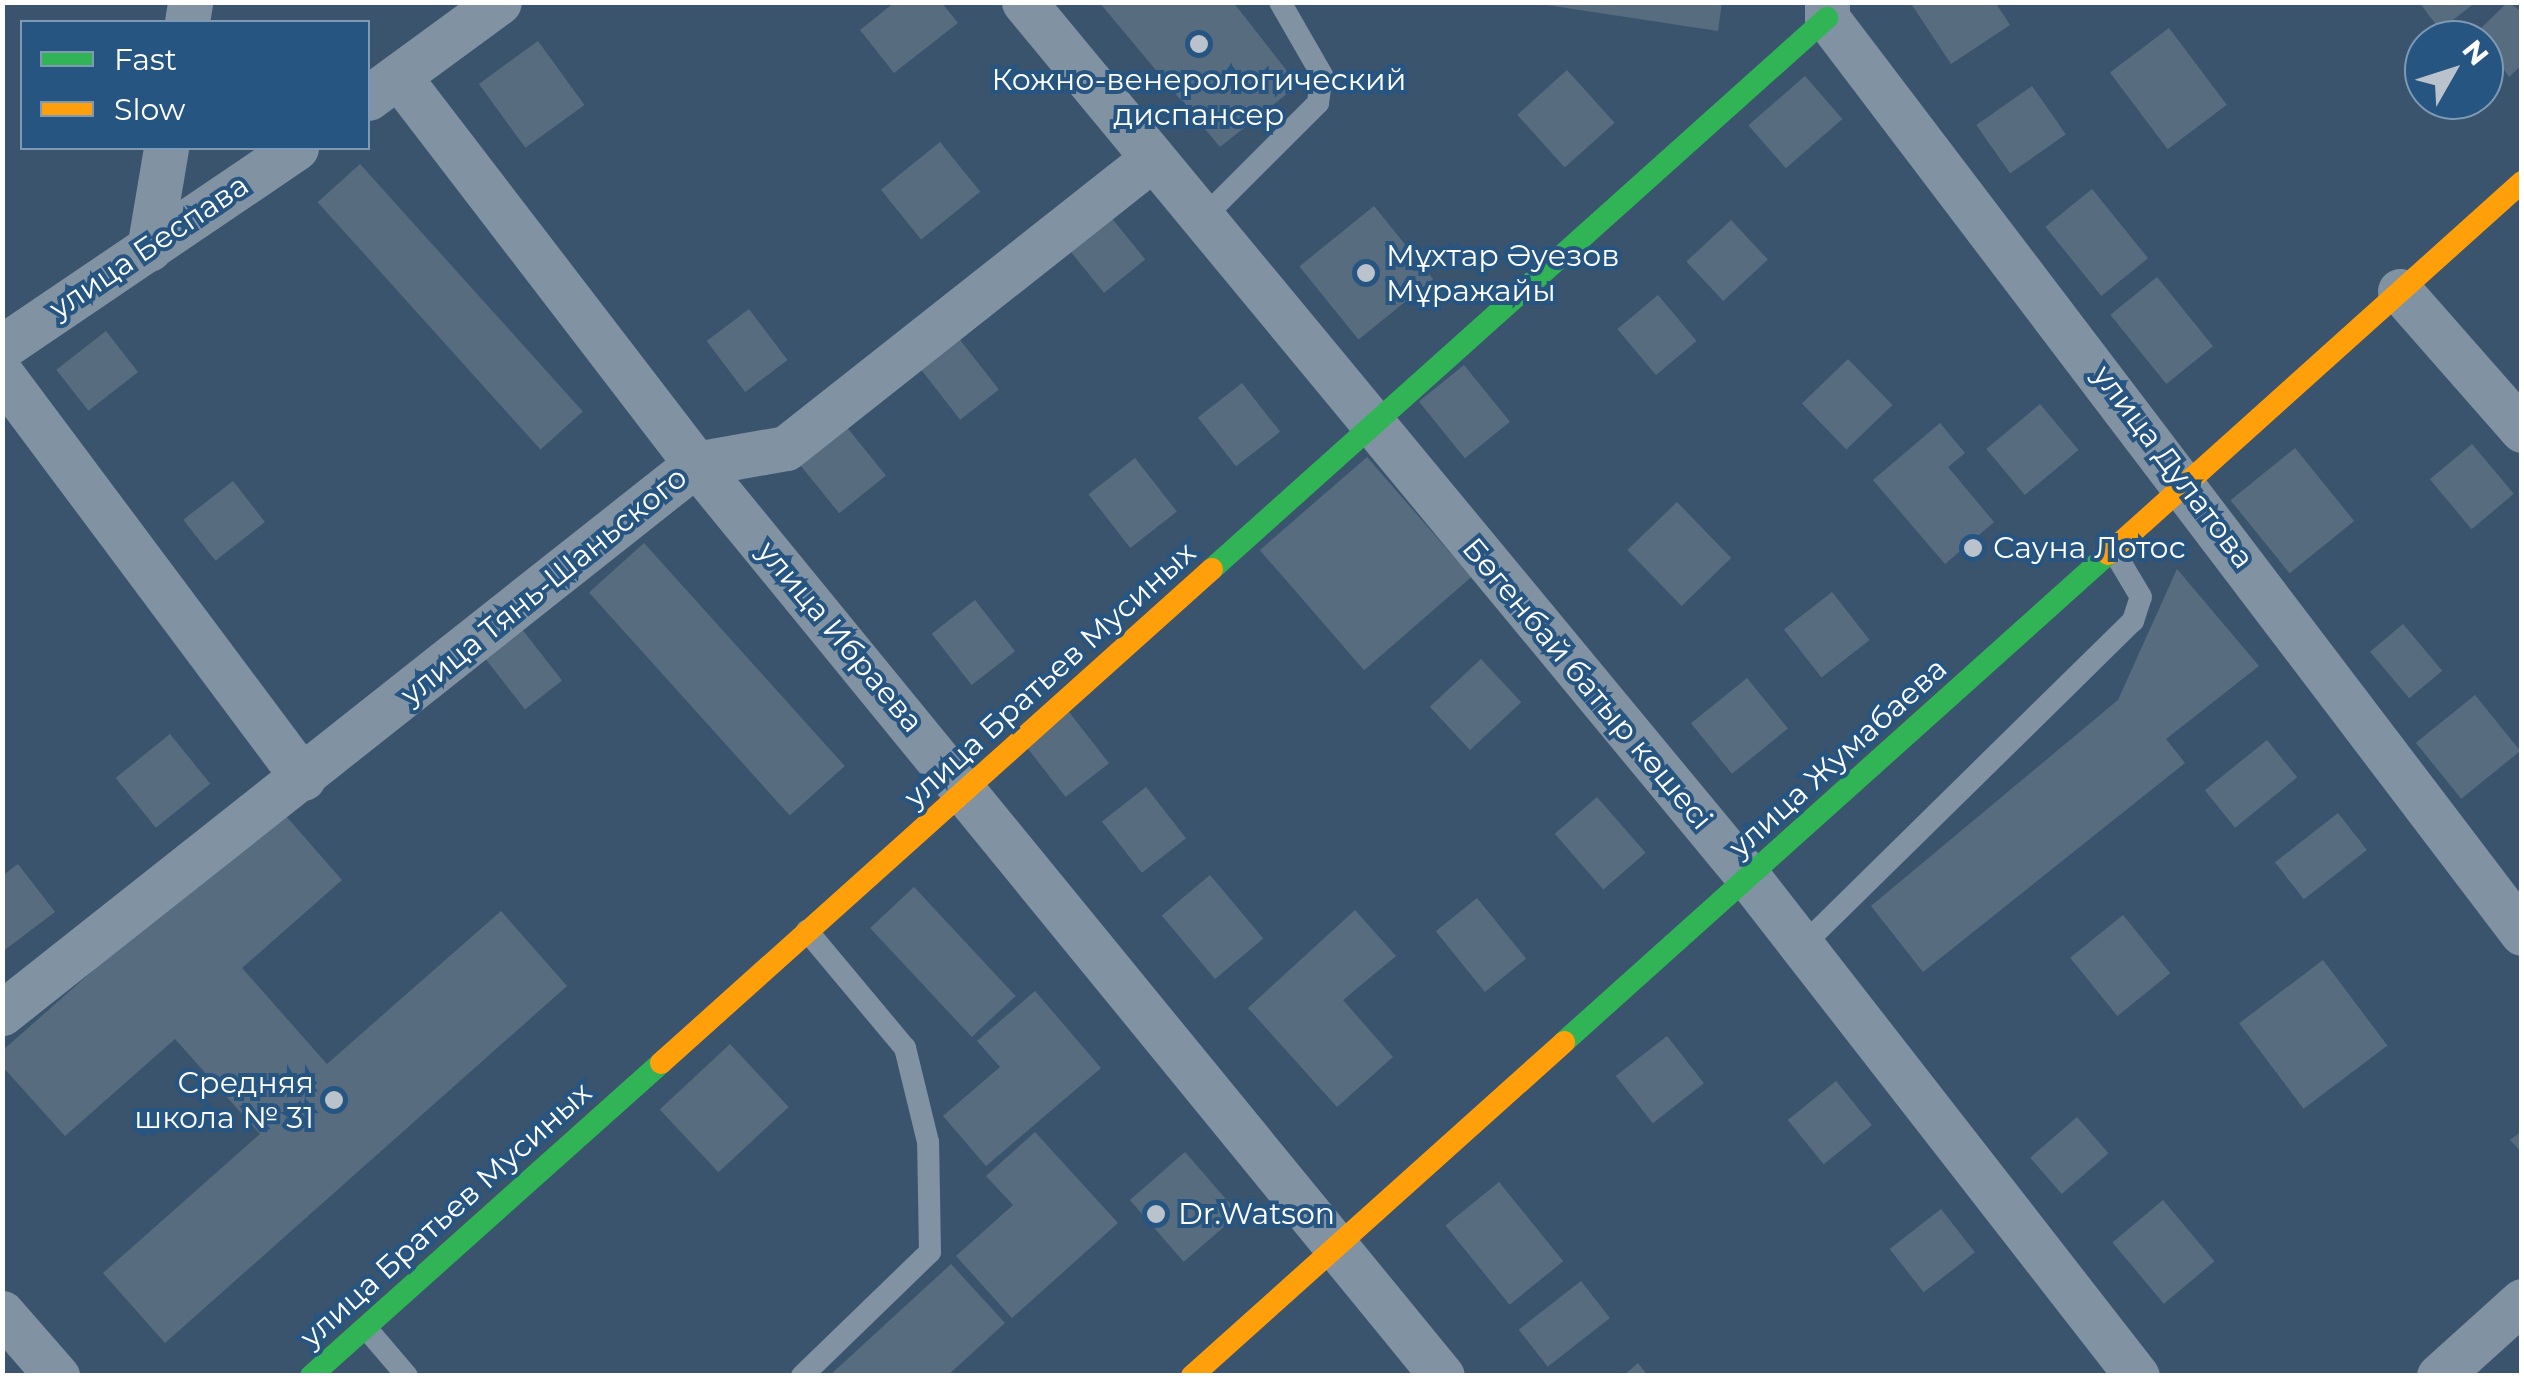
<!DOCTYPE html>
<html>
<head>
<meta charset="utf-8">
<style>
  body { margin:0 }
  #map { position:relative; width:2524px; height:1378px; overflow:hidden; background:#3b546d; font-family:Montserrat,sans-serif }
  div>[style] { position:absolute }
  .building>* { inset:0; background:#586c80; transform-origin:0 0 }
  .lane>* { height:22px; margin:-11px; padding:0 11px; transform-origin:11px; border-radius:11px; background:#8192a3 }
  .street>* { height:45px; margin:-22.5px; padding:0 22.5px; transform-origin:22.5px; border-radius:22.5px; background:#8192a3 }
  .fast>* { height:22px; margin:-11px; padding:0 11px; transform-origin:11px; border-radius:11px; background:#30b455 }
  .slow>* { height:22px; margin:-11px; padding:0 11px; transform-origin:11px; border-radius:11px; background:#ff9f0a }
  .dots>* { width:28px; height:28px; translate:-50% -50%; box-sizing:border-box; border:5px solid #265582; border-radius:50% }
  span { translate:-50% -50%; white-space:nowrap; text-align:center; line-height:1.15; -webkit-text-stroke:8px #265582; paint-order:stroke }
  .poi-label { font-size:30px; color:#fff }
  .left { translate:0 -50%; text-align:left }
  .right { translate:-100% -50%; text-align:right }
  .street-label { font-size:30px; color:#fff }
  .frame { position:absolute; inset:0; border:5px solid #fff; pointer-events:none }
  .legend { position:absolute; left:20px; top:20px; width:350px; height:130px; box-sizing:border-box; background:#265582; border:2px solid #7d99b4; margin:0; padding:12px 18px; list-style:none; font-size:30px; color:#fff }
  .legend li { display:flex; align-items:center; gap:20px; height:50px }
  .legend b { width:50px; border:2px solid #7d99b4 }
  .north { position:absolute; left:2404px; top:20px; width:100px; height:100px; box-sizing:border-box; background:#265582; border:2px solid #7d99b4; border-radius:50%; rotate:51deg; font-size:28px; font-weight:700; line-height:40px; text-align:center; color:#fff }
  .north::after { content:''; display:block; margin:auto; width:35px; height:45px; background:#bac3cc; clip-path:polygon(50% 0,100% 100%,50% 72%,0 100%) }
</style>
</head>
<body>
<div id="map">
  <div class="building">
    <i style="clip-path:polygon(895px 2px,941px 2px,958px 23px,894px 73px,860px 30px)"></i>
    <i style="clip-path:polygon(1099px 2px,1233px 2px,1298px 85px,1220px 147px)"></i>
    <i style="clip-path:polygon(1527px 2px,1722px 2px,1718px 31px)"></i>
    <i style="clip-path:polygon(1910px 2px,1995px 2px,2010px 25px,1951px 64px)"></i>
    <i style="clip-path:polygon(2419px 2px,2476px 2px,2440px 30px)"></i>
    <i style="clip-path:polygon(2508px 2px,2522px 12px,2522px 65px,2509px 77px,2484px 40px,2472px 37px)"></i>
    <i style="left:2169px;top:28px;width:96px;height:74px;rotate:53deg"></i>
    <i style="left:538px;top:41px;width:79px;height:73px;rotate:54deg"></i>
    <i style="left:1567px;top:70px;width:71px;height:67px;rotate:48deg"></i>
    <i style="left:1805px;top:76px;width:57px;height:75px;rotate:49deg"></i>
    <i style="left:2032px;top:86px;width:59px;height:68px;rotate:55deg"></i>
    <i style="left:940px;top:142px;width:64px;height:76px;rotate:51deg"></i>
    <i style="left:360px;top:164px;width:333px;height:57px;rotate:48deg"></i>
    <i style="left:2092px;top:189px;width:89px;height:60px;rotate:51deg"></i>
    <i style="left:1374px;top:206px;width:94px;height:96px;rotate:51deg"></i>
    <i style="left:1110px;top:216px;width:56px;height:53px;rotate:51deg"></i>
    <i style="left:1731px;top:220px;width:54px;height:61px;rotate:47deg"></i>
    <i style="left:2157px;top:277px;width:89px;height:60px;rotate:51deg"></i>
    <i style="left:1658px;top:295px;width:60px;height:53px;rotate:50deg"></i>
    <i style="left:749px;top:309px;width:64px;height:53px;rotate:53deg"></i>
    <i style="left:106px;top:331px;width:52px;height:63px;rotate:52deg"></i>
    <i style="left:957px;top:336px;width:68px;height:49px;rotate:52deg"></i>
    <i style="left:1848px;top:359px;width:64px;height:64px;rotate:46deg"></i>
    <i style="left:1464px;top:365px;width:73px;height:58px;rotate:51deg"></i>
    <i style="left:1242px;top:383px;width:62px;height:56px;rotate:52deg"></i>
    <i style="left:2040px;top:404px;width:60px;height:70px;rotate:50deg"></i>
    <i style="clip-path:polygon(1940px 423px,1965px 453px,1948px 467px,1994px 522px,1945px 564px,1873px 480px)"></i>
    <i style="left:845px;top:425px;width:65px;height:60px;rotate:51deg"></i>
    <i style="left:2472px;top:444px;width:65px;height:55px;rotate:50deg"></i>
    <i style="left:2295px;top:448px;width:94px;height:83px;rotate:51deg"></i>
    <i style="left:1367px;top:457px;width:159px;height:142px;rotate:49deg"></i>
    <i style="left:1135px;top:458px;width:68px;height:59px;rotate:52deg"></i>
    <i style="left:233px;top:481px;width:52px;height:63px;rotate:52deg"></i>
    <i style="left:1677px;top:502px;width:78px;height:69px;rotate:46deg"></i>
    <i style="left:644px;top:543px;width:300px;height:74px;rotate:48deg"></i>
    <i style="clip-path:polygon(2177px 569px,2259px 666px,2166px 739px,2185px 763px,1923px 972px,1871px 906px,2118px 700px)"></i>
    <i style="left:1832px;top:592px;width:61px;height:61px;rotate:52deg"></i>
    <i style="left:975px;top:600px;width:65px;height:55px;rotate:52deg"></i>
    <i style="left:514px;top:619px;width:78px;height:47px;rotate:52deg"></i>
    <i style="left:2403px;top:624px;width:61px;height:43px;rotate:50deg"></i>
    <i style="left:1481px;top:659px;width:59px;height:70px;rotate:47deg"></i>
    <i style="left:1747px;top:678px;width:65px;height:72px;rotate:51deg"></i>
    <i style="left:2475px;top:695px;width:72px;height:76px;rotate:51deg"></i>
    <i style="left:1069px;top:712px;width:65px;height:55px;rotate:52deg"></i>
    <i style="left:170px;top:734px;width:64px;height:70px;rotate:51deg"></i>
    <i style="left:2267px;top:740px;width:48px;height:80px;rotate:51deg"></i>
    <i style="left:1146px;top:787px;width:65px;height:56px;rotate:52deg"></i>
    <i style="left:1597px;top:797px;width:74px;height:56px;rotate:49deg"></i>
    <i style="clip-path:polygon(278px 807px,342px 880px,242px 968px,327px 1064px,501px 911px,567px 986px,165px 1343px,103px 1273px,260px 1134px,175px 1039px,65px 1136px,2px 1066px,2px 1051px)"></i>
    <i style="left:2338px;top:813px;width:47px;height:80px;rotate:52deg"></i>
    <i style="clip-path:polygon(18px 864px,55px 912px,2px 952px,2px 876px)"></i>
    <i style="left:1210px;top:875px;width:83px;height:63px;rotate:50deg"></i>
    <i style="left:914px;top:887px;width:149px;height:60px;rotate:47deg"></i>
    <i style="left:1477px;top:898px;width:78px;height:53px;rotate:51deg"></i>
    <i style="clip-path:polygon(1355px 910px,1396px 956px,1343px 1000px,1393px 1057px,1337px 1107px,1248px 1008px)"></i>
    <i style="left:2123px;top:915px;width:75px;height:68px;rotate:51deg"></i>
    <i style="left:2323px;top:960px;width:107px;height:105px;rotate:53deg"></i>
    <i style="clip-path:polygon(1035px 991px,1101px 1068px,986px 1166px,943px 1116px,1000px 1067px,977px 1041px)"></i>
    <i style="left:1667px;top:1036px;width:60px;height:65px;rotate:52deg"></i>
    <i style="left:730px;top:1044px;width:86px;height:96px;rotate:47deg"></i>
    <i style="left:1836px;top:1081px;width:57px;height:62px;rotate:51deg"></i>
    <i style="left:2077px;top:1117px;width:48px;height:62px;rotate:49deg"></i>
    <i style="clip-path:polygon(2522px 1131px,2522px 1153px,2510px 1140px)"></i>
    <i style="clip-path:polygon(1035px 1132px,1118px 1223px,1012px 1318px,956px 1256px,1013px 1205px,986px 1176px)"></i>
    <i style="left:1185px;top:1152px;width:82px;height:73px;rotate:49deg"></i>
    <i style="left:1499px;top:1182px;width:102px;height:69px;rotate:51deg"></i>
    <i style="left:2163px;top:1200px;width:80px;height:66px;rotate:50deg"></i>
    <i style="left:1941px;top:1209px;width:55px;height:65px;rotate:52deg"></i>
    <i style="clip-path:polygon(951px 1264px,1005px 1323px,947px 1376px,829px 1376px)"></i>
    <i style="left:1581px;top:1281px;width:47px;height:79px;rotate:52deg"></i>
    <i style="clip-path:polygon(1638px 1363px,1648px 1376px,1623px 1376px)"></i>
  </div>
  <div class="lane">
    <i style="left:1200px;top:221px;width:167px;rotate:-45deg"></i>
    <i style="left:1318px;top:103px;width:28px;rotate:-82deg"></i>
    <i style="left:1322px;top:75px;width:84px;rotate:-119.9deg"></i>
    <i style="left:1802px;top:946px;width:464px;rotate:-44.5deg"></i>
    <i style="left:2133px;top:621px;width:25px;rotate:-72deg"></i>
    <i style="left:2141px;top:597px;width:55px;rotate:-120.8deg"></i>
    <i style="left:366px;top:1328px;width:63px;rotate:49.5deg"></i>
    <i style="left:802px;top:1376px;width:178px;rotate:-44.1deg"></i>
    <i style="left:930px;top:1252px;width:110px;rotate:-91deg"></i>
    <i style="left:928px;top:1142px;width:97px;rotate:-103.7deg"></i>
    <i style="left:905px;top:1048px;width:153px;rotate:-129.9deg"></i>
  </div>
  <div class="street">
    <i style="left:1024px;top:2px;width:1137px;rotate:50.39deg"></i>
    <i style="left:1749px;top:878px;width:631px;rotate:52.08deg"></i>
    <i style="left:1827px;top:2px;width:16px;rotate:90deg"></i>
    <i style="left:1827px;top:18px;width:1149px;rotate:52.78deg"></i>
    <i style="left:187px;top:22px;width:20px;rotate:-81deg"></i>
    <i style="left:399px;top:77px;width:488px;rotate:52.5deg"></i>
    <i style="left:696px;top:464px;width:1178px;rotate:50.72deg"></i>
    <i style="left:368px;top:98px;width:162px;rotate:-36.2deg"></i>
    <i style="left:149px;top:249px;width:102px;rotate:-80.4deg"></i>
    <i style="left:2400px;top:291px;width:185px;rotate:48.7deg"></i>
    <i style="left:2px;top:347px;width:355px;rotate:-34.1deg"></i>
    <i style="left:2px;top:375px;width:503px;rotate:53.24deg"></i>
    <i style="left:2px;top:1013px;width:885px;rotate:-38.35deg"></i>
    <i style="left:696px;top:464px;width:91px;rotate:-10.1deg"></i>
    <i style="left:786px;top:448px;width:464px;rotate:-38.3deg"></i>
    <i style="left:2px;top:1313px;width:84px;rotate:48.9deg"></i>
    <i style="left:2439px;top:1376px;width:112px;rotate:-42.1deg"></i>
  </div>
  <div class="fast">
    <i style="left:1212px;top:569px;width:826px;rotate:-41.86deg"></i>
    <i style="left:1564px;top:1042px;width:731px;rotate:-41.89deg"></i>
    <i style="left:311px;top:1376px;width:470px;rotate:-41.8deg"></i>
  </div>
  <div class="slow">
    <i style="left:2108px;top:554px;width:557px;rotate:-41.94deg"></i>
    <i style="left:661px;top:1063px;width:740px;rotate:-41.88deg"></i>
    <i style="left:1192px;top:1376px;width:500px;rotate:-41.9deg"></i>
  </div>
  <div class="dots">
    <i style="left:1199px;top:44px;background:#bac3cc"></i>
    <i style="left:1366px;top:273px;background:#bac3cc"></i>
    <i style="left:1973px;top:548px;background:#bac3cc"></i>
    <i style="left:334px;top:1100px;background:#bac3cc"></i>
    <i style="left:1156px;top:1214px;background:#bac3cc"></i>
  </div>
  <div class="poi-label">
    <span style="left:1199px;top:97px">Кожно-венерологический<br>диспансер</span>
    <span class="left" style="left:1386px;top:273px">Мұхтар Әуезов<br>Мұражайы</span>
    <span class="left" style="left:1993px;top:548px">Сауна Лотос</span>
    <span class="right" style="left:314px;top:1100px">Средняя<br>школа № 31</span>
    <span class="left" style="left:1178px;top:1214px">Dr.Watson</span>
  </div>
  <div class="street-label">
    <span style="left:149px;top:247px;rotate:-34deg">улица Беспава</span>
    <span style="left:2173px;top:467px;rotate:53deg">улица Дулатова</span>
    <span style="left:544px;top:586px;rotate:-39deg">улица Тянь-Шаньского</span>
    <span style="left:840px;top:637px;rotate:50deg">улица Ибраева</span>
    <span style="left:1050px;top:675px;rotate:-42deg">улица Братьев Мусиных</span>
    <span style="left:1587px;top:684px;rotate:50deg">Бөгенбай батыр көшесі</span>
    <span style="left:1838px;top:758px;rotate:-42deg">улица Жумабаева</span>
    <span style="left:446px;top:1215px;rotate:-42deg">улица Братьев Мусиных</span>
  </div>
  <div class="frame"></div>
  <ul class="legend">
  <li><b style="height:12px;background:#30b455"></b>Fast</li>
  <li><b style="height:12px;background:#ff9f0a"></b>Slow</li>
  </ul>
  <div class="north">N</div>
</div>
</body>
</html>
